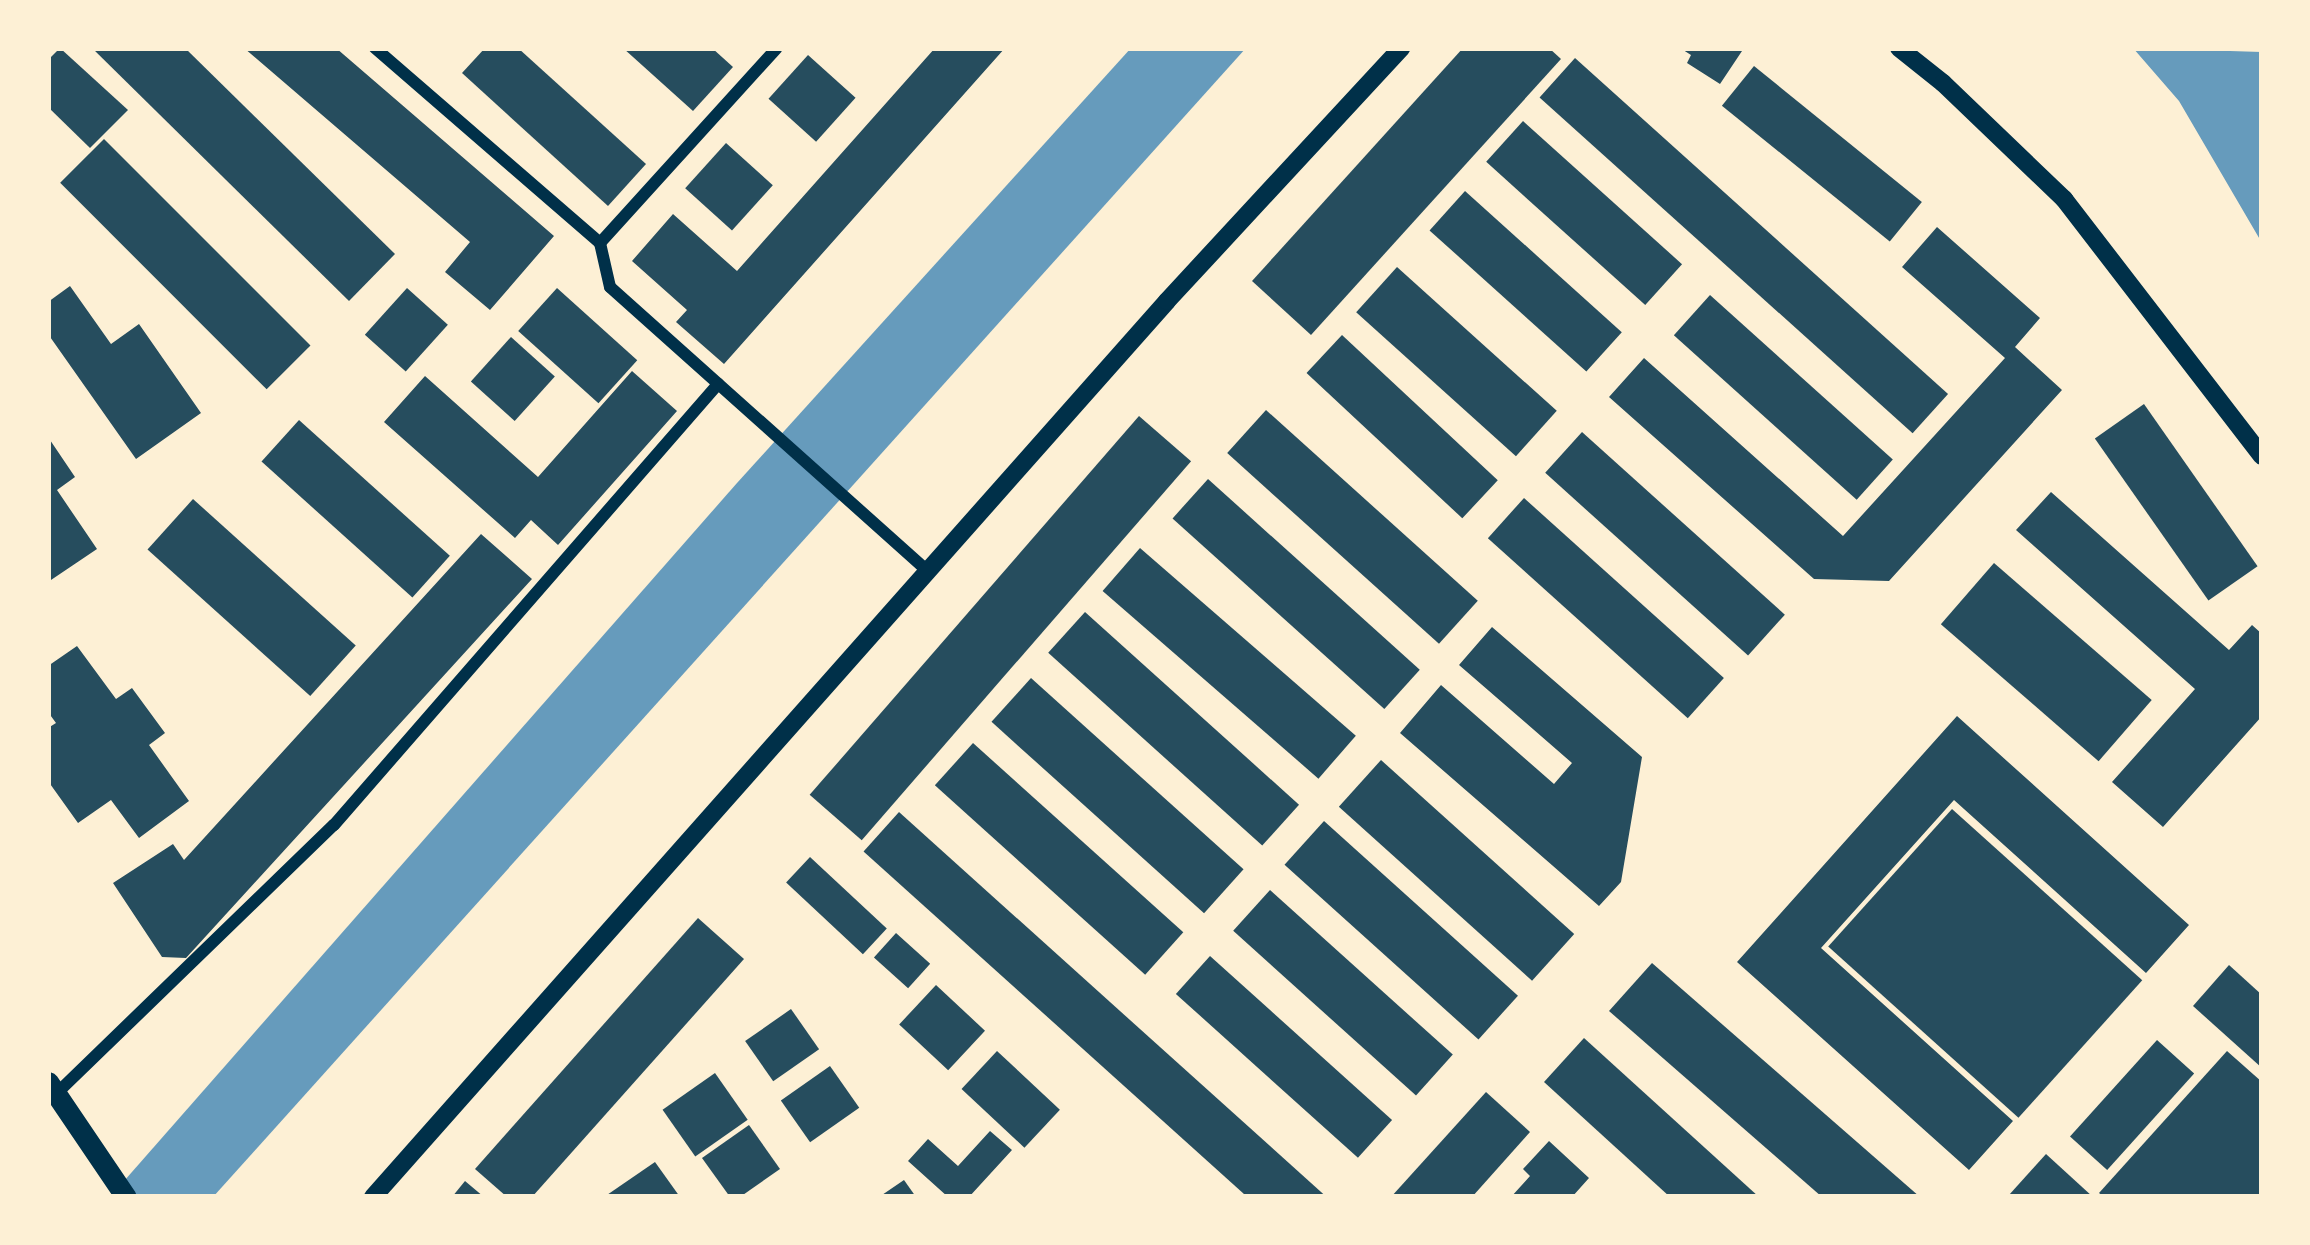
<!DOCTYPE html>
<html>
<head>
<meta charset="utf-8">
<style>
  body { margin:0 }
  #map { position:relative; width:2310px; height:1245px; overflow:hidden; background:#fdf0d5; font-family:Mulish,sans-serif }
  div>[style] { position:absolute }
  .water>* { inset:0; background:#669bbc }
  .building>* { inset:0; background:#264d5e; transform-origin:0 0 }
  .minor>* { height:12px; margin:-6px; padding:0 6px; transform-origin:6px; border-radius:6px; background:#003049 }
  .tertiary>* { height:18px; margin:-9px; padding:0 9px; transform-origin:9px; border-radius:9px; background:#003049 }
  .secondary>* { height:21px; margin:-10.5px; padding:0 10.5px; transform-origin:10.5px; border-radius:10.5px; background:#003049 }
  span { translate:-50% -50%; white-space:nowrap; text-align:center; line-height:1.15; -webkit-text-stroke:9px #fdf0d5; paint-order:stroke }
  .frame { position:absolute; inset:0; border:51px solid #fdf0d5; pointer-events:none }
</style>
</head>
<body>
<div id="map">
  <div class="water">
    <i style="clip-path:polygon(1131px 48px,1246px 48px,213px 1197px,110px 1197px,737px 483px)"></i>
    <i style="clip-path:polygon(2133px 48px,2262px 52px,2262px 243px,2179px 101px)"></i>
  </div>
  <div class="building">
    <i style="clip-path:polygon(60px 48px,128px 110px,90px 148px,48px 107px,48px 60px)"></i>
    <i style="clip-path:polygon(92px 48px,185px 48px,395px 254px,349px 301px)"></i>
    <i style="clip-path:polygon(244px 48px,336px 48px,554px 236px,490px 310px,445px 272px,470px 242px)"></i>
    <i style="clip-path:polygon(485px 48px,518px 48px,646px 164px,608px 206px,462px 73px)"></i>
    <i style="clip-path:polygon(623px 48px,712px 48px,733px 67px,693px 111px)"></i>
    <i style="clip-path:polygon(935px 48px,1005px 48px,724px 364px,676px 322px,687px 310px,632px 261px,673px 214px,737px 271px)"></i>
    <i style="clip-path:polygon(1463px 48px,1549px 48px,1561px 59px,1311px 335px,1252px 281px)"></i>
    <i style="clip-path:polygon(1680px 48px,1744px 48px,1720px 84px,1687px 63px,1691px 55px)"></i>
    <i style="left:808px;top:55px;width:64px;height:59px;rotate:42deg"></i>
    <i style="left:1575px;top:58px;width:502px;height:53px;rotate:42deg"></i>
    <i style="left:1754px;top:66px;width:216px;height:51px;rotate:39deg"></i>
    <i style="left:1523px;top:121px;width:214px;height:55px;rotate:42deg"></i>
    <i style="left:104px;top:139px;width:292px;height:62px;rotate:45deg"></i>
    <i style="left:726px;top:143px;width:63px;height:61px;rotate:42deg"></i>
    <i style="left:1465px;top:191px;width:211px;height:53px;rotate:42deg"></i>
    <i style="clip-path:polygon(1937px 227px,2040px 318px,2015px 347px,2062px 390px,1889px 581px,1814px 579px,1609px 397px,1644px 358px,1843px 536px,2005px 358px,1902px 267px)"></i>
    <i style="left:1397px;top:267px;width:215px;height:61px;rotate:42deg"></i>
    <i style="clip-path:polygon(70px 286px,111px 344px,139px 324px,201px 413px,136px 459px,48px 334px,48px 302px)"></i>
    <i style="left:407px;top:288px;width:55px;height:63px;rotate:42deg"></i>
    <i style="left:557px;top:288px;width:108px;height:58px;rotate:42deg"></i>
    <i style="left:1710px;top:295px;width:246px;height:54px;rotate:42deg"></i>
    <i style="left:1342px;top:335px;width:213px;height:52px;rotate:43deg"></i>
    <i style="left:511px;top:337px;width:59px;height:60px;rotate:42deg"></i>
    <i style="clip-path:polygon(632px 371px,677px 411px,558px 545px,531px 520px,515px 538px,384px 422px,425px 376px,538px 477px)"></i>
    <i style="left:2144px;top:404px;width:198px;height:60px;rotate:55deg"></i>
    <i style="left:1266px;top:410px;width:285px;height:58px;rotate:42deg"></i>
    <i style="left:1139px;top:416px;width:69px;height:502px;rotate:41deg"></i>
    <i style="left:299px;top:420px;width:203px;height:56px;rotate:42deg"></i>
    <i style="left:1582px;top:432px;width:273px;height:55px;rotate:42deg"></i>
    <i style="clip-path:polygon(48px 437px,75px 477px,57px 490px,97px 549px,48px 582px)"></i>
    <i style="left:1208px;top:479px;width:285px;height:53px;rotate:42deg"></i>
    <i style="clip-path:polygon(2051px 492px,2229px 650px,2252px 625px,2262px 634px,2262px 716px,2163px 827px,2112px 782px,2195px 689px,2016px 530px)"></i>
    <i style="left:1524px;top:498px;width:269px;height:54px;rotate:42deg"></i>
    <i style="left:193px;top:499px;width:219px;height:68px;rotate:42deg"></i>
    <i style="clip-path:polygon(481px 534px,532px 579px,186px 958px,162px 957px,113px 883px,173px 844px,184px 860px)"></i>
    <i style="left:1140px;top:548px;width:286px;height:57px;rotate:41deg"></i>
    <i style="left:1994px;top:563px;width:209px;height:81px;rotate:41deg"></i>
    <i style="left:1085px;top:612px;width:288px;height:55px;rotate:42deg"></i>
    <i style="clip-path:polygon(1492px 627px,1642px 757px,1621px 882px,1599px 906px,1400px 733px,1441px 685px,1554px 784px,1572px 763px,1459px 665px)"></i>
    <i style="clip-path:polygon(77px 646px,116px 699px,132px 688px,165px 733px,149px 745px,189px 801px,139px 838px,111px 800px,78px 823px,48px 781px,48px 728px,56px 723px,48px 712px,48px 666px)"></i>
    <i style="left:1031px;top:678px;width:286px;height:59px;rotate:42deg"></i>
    <i style="clip-path:polygon(1957px 716px,2189px 925px,2146px 973px,1954px 800px,1821px 948px,2013px 1121px,1969px 1170px,1737px 962px)"></i>
    <i style="left:973px;top:743px;width:283px;height:57px;rotate:42deg"></i>
    <i style="left:1381px;top:760px;width:260px;height:63px;rotate:42deg"></i>
    <i style="left:1952px;top:809px;width:256px;height:185px;rotate:42deg"></i>
    <i style="left:899px;top:812px;width:578px;height:53px;rotate:42deg"></i>
    <i style="left:1324px;top:821px;width:261px;height:59px;rotate:42deg"></i>
    <i style="left:810px;top:857px;width:105px;height:35px;rotate:43deg"></i>
    <i style="left:1270px;top:890px;width:246px;height:55px;rotate:42deg"></i>
    <i style="clip-path:polygon(698px 918px,744px 959px,532px 1197px,507px 1197px,475px 1169px)"></i>
    <i style="left:896px;top:933px;width:46px;height:33px;rotate:42deg"></i>
    <i style="left:1210px;top:956px;width:245px;height:51px;rotate:42deg"></i>
    <i style="clip-path:polygon(1652px 963px,1920px 1197px,1822px 1197px,1609px 1011px)"></i>
    <i style="clip-path:polygon(2229px 965px,2262px 995px,2262px 1068px,2193px 1006px)"></i>
    <i style="left:936px;top:985px;width:67px;height:54px;rotate:43deg"></i>
    <i style="left:791px;top:1009px;width:49px;height:56px;rotate:55deg"></i>
    <i style="clip-path:polygon(1584px 1038px,1759px 1197px,1670px 1197px,1544px 1082px)"></i>
    <i style="left:2157px;top:1040px;width:50px;height:130px;rotate:42deg"></i>
    <i style="left:997px;top:1051px;width:86px;height:52px;rotate:43deg"></i>
    <i style="clip-path:polygon(2227px 1051px,2262px 1082px,2262px 1197px,2104px 1197px,2099px 1193px)"></i>
    <i style="left:830px;top:1066px;width:51px;height:60px;rotate:55deg"></i>
    <i style="left:715px;top:1073px;width:57px;height:64px;rotate:55deg"></i>
    <i style="clip-path:polygon(1486px 1092px,1530px 1132px,1472px 1197px,1391px 1197px)"></i>
    <i style="clip-path:polygon(749px 1125px,780px 1169px,740px 1197px,730px 1197px,702px 1158px)"></i>
    <i style="clip-path:polygon(990px 1131px,1012px 1150px,969px 1197px,948px 1197px,908px 1161px,928px 1139px,958px 1166px)"></i>
    <i style="clip-path:polygon(1549px 1141px,1589px 1178px,1572px 1197px,1511px 1197px,1530px 1176px,1523px 1169px)"></i>
    <i style="clip-path:polygon(2046px 1154px,2093px 1197px,2009px 1195px)"></i>
    <i style="clip-path:polygon(655px 1162px,680px 1197px,604px 1197px)"></i>
    <i style="clip-path:polygon(904px 1180px,916px 1197px,879px 1197px)"></i>
    <i style="clip-path:polygon(465px 1181px,484px 1197px,452px 1197px)"></i>
  </div>
  <div class="minor">
    <i style="left:375px;top:48px;width:298px;rotate:40.9deg"></i>
    <i style="left:600px;top:243px;width:45px;rotate:77.2deg"></i>
    <i style="left:610px;top:287px;width:426px;rotate:41.8deg"></i>
    <i style="left:600px;top:243px;width:263px;rotate:-47.8deg"></i>
    <i style="left:56px;top:1094px;width:387px;rotate:-44.1deg"></i>
    <i style="left:334px;top:825px;width:585px;rotate:-48.95deg"></i>
  </div>
  <div class="tertiary">
    <i style="left:1899px;top:48px;width:56px;rotate:38.5deg"></i>
    <i style="left:1943px;top:83px;width:168px;rotate:43.8deg"></i>
    <i style="left:2064px;top:199px;width:324px;rotate:52.4deg"></i>
    <i style="left:373px;top:1197px;width:1197px;rotate:-48.45deg"></i>
    <i style="left:1167px;top:301px;width:345px;rotate:-47.2deg"></i>
  </div>
  <div class="secondary">
    <i style="left:48px;top:1082px;width:139px;rotate:55.9deg"></i>
  </div>
  <div class="frame"></div>
</div>
</body>
</html>
